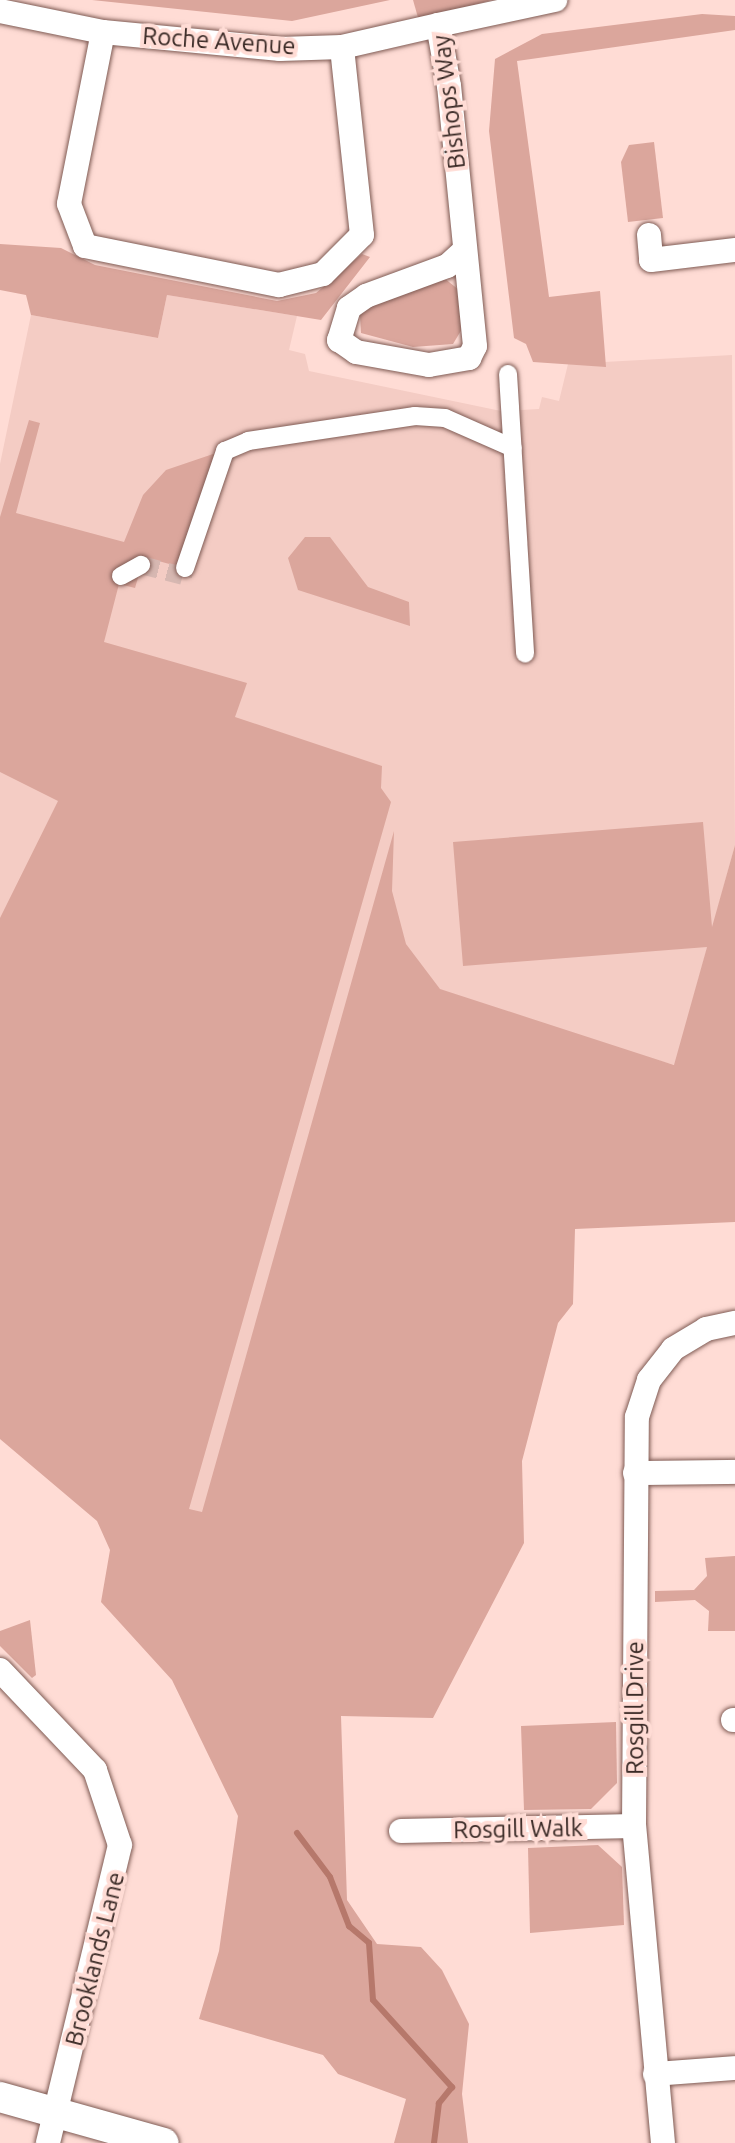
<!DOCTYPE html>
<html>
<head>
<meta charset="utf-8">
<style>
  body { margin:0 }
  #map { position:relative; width:735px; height:2143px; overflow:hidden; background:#ffdcd5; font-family:Ubuntu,sans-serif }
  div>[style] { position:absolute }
  .built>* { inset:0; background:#f4ccc4 }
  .green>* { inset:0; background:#dba69c }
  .stream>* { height:6px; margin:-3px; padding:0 3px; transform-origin:3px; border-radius:3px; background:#b6786b }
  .pedestrian-tunnel>* { height:18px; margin-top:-9px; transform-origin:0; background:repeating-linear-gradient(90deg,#d7b8b2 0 18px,transparent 0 27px) }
  .roads { filter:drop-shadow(0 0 2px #7f5b54) drop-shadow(0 0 2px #7f5b54) }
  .pedestrian>* { height:18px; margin:-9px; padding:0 9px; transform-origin:9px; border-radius:9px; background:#fff }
  .minor>* { height:24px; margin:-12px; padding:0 12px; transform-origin:12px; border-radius:12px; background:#fff }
  .tertiary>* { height:30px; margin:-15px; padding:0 15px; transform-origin:15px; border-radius:15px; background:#fff }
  span { translate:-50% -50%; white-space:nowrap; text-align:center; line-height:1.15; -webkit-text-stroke:8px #ffdcd5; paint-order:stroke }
  .street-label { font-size:24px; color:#392925 }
</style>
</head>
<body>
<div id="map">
  <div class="built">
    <i style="clip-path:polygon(167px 295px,297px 316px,289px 350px,305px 354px,309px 371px,501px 411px,539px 409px,542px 397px,559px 401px,568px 364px,732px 355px,735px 845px,675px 1065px,601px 1045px,403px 1692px,0 1422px,0 464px,31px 315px,158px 338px)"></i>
  </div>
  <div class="green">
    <i style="clip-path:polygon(92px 0,390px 0,292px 21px)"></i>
    <i style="clip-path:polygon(413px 0,491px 0,419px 21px)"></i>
    <i style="clip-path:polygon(702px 14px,735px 16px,735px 30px,517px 61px,549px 297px,600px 291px,606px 367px,533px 362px,526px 344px,514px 338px,489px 131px,495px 59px,542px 34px)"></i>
    <i style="clip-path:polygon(654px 142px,663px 218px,628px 222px,621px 162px,629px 145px)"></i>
    <i style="clip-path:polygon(0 244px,61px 248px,95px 265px,277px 301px,316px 293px,362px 254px,370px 257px,321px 320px,167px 295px,158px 338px,31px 315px,26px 295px,0 290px)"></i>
    <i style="clip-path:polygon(444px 278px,459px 290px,462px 329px,453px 344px,413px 347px,361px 333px,360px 314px,380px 298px)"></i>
    <i style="clip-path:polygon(29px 420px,40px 423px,16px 513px,124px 542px,143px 495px,166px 470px,216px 453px,191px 570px,144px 557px,135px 588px,119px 584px,104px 642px,247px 683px,235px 717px,382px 766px,381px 788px,391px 802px,189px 1509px,202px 1512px,394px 831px,392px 891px,406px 944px,440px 989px,674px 1065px,707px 947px,463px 966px,453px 842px,703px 822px,712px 927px,735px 845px,735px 1222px,575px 1229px,573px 1304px,558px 1323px,522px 1461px,524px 1543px,433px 1718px,341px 1716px,347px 1900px,377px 1944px,421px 1947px,442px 1970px,469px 2024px,462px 2094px,468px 2143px,394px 2143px,406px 2099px,338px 2074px,323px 2055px,199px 2019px,219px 1951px,238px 1816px,172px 1680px,101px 1602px,110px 1550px,97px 1521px,0 1439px,0 918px,58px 801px,0 772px,0 517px)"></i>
    <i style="clip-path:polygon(305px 537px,330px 537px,368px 587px,409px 602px,410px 626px,298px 590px,288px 558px)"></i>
    <i style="clip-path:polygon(735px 1556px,735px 1631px,708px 1631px,709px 1611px,695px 1600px,655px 1602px,655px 1591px,694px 1590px,707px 1576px,705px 1558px)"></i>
    <i style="clip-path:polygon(30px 1620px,36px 1675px,32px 1678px,0 1646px,0 1631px)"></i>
    <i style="clip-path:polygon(616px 1722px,617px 1783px,591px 1809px,524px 1810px,521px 1726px)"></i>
    <i style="clip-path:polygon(598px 1845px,622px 1867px,624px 1925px,530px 1933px,528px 1848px)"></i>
  </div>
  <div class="stream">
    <i style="left:297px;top:1833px;width:55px;rotate:53.1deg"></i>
    <i style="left:330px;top:1877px;width:53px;rotate:68.8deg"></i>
    <i style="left:349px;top:1926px;width:26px;rotate:40deg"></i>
    <i style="left:369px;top:1943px;width:57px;rotate:86deg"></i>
    <i style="left:373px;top:2000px;width:118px;rotate:47.8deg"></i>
    <i style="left:452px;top:2087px;width:21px;rotate:129deg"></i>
    <i style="left:439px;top:2103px;width:40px;rotate:97.1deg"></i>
  </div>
  <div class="pedestrian-tunnel">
    <i style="left:141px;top:565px;width:43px;rotate:14.7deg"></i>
    <i style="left:183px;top:576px;width:8px;rotate:-76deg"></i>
  </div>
  <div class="roads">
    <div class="pedestrian">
      <i style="left:508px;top:374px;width:280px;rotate:86.5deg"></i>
      <i style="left:185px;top:568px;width:124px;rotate:-71.1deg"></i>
      <i style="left:225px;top:451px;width:25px;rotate:-23deg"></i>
      <i style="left:248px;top:441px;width:169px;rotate:-8.5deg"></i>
      <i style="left:415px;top:416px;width:30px;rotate:4deg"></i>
      <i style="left:445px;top:418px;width:74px;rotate:23.8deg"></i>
      <i style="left:121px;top:576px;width:23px;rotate:-29deg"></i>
    </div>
    <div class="minor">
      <i style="left:0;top:11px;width:105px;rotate:11.5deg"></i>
      <i style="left:103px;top:32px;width:178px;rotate:5.5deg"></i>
      <i style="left:280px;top:49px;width:62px;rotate:-1.8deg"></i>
      <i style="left:342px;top:47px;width:98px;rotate:-12.9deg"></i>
      <i style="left:103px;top:32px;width:175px;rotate:101.2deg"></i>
      <i style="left:69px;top:204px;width:45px;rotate:69.1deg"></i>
      <i style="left:85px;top:246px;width:198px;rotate:11.4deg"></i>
      <i style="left:279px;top:285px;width:45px;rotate:-14deg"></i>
      <i style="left:323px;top:274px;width:55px;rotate:-45deg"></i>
      <i style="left:362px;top:235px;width:189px;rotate:-96.1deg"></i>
      <i style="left:649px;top:235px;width:25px;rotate:85deg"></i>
      <i style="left:651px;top:260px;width:85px;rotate:-6.8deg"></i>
      <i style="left:465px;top:250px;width:24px;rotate:138deg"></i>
      <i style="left:447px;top:266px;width:86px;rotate:159.7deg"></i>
      <i style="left:366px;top:296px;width:21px;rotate:145deg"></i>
      <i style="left:349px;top:308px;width:34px;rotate:107deg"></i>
      <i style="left:339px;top:340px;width:21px;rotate:35deg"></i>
      <i style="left:356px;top:352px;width:74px;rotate:10.1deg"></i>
      <i style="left:429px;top:365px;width:41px;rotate:-9.9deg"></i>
      <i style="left:469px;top:358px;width:13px;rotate:-63deg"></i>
      <i style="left:475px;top:346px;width:261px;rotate:-95.7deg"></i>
      <i style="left:449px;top:86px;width:62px;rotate:-100.2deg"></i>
      <i style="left:438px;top:25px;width:120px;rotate:-12.1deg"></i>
      <i style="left:635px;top:1473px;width:100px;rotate:-0.6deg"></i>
      <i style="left:0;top:1670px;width:138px;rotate:46.5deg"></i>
      <i style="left:95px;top:1770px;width:79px;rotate:71.6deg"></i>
      <i style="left:120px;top:1845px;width:307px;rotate:103.6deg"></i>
      <i style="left:733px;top:1720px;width:2px"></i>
      <i style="left:401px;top:1831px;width:233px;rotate:-1.2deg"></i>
      <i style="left:655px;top:2074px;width:80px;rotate:-4.3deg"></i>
      <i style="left:663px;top:2143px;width:318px;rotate:-95.2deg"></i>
      <i style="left:634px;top:1826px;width:409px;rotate:-89.6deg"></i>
      <i style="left:637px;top:1417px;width:39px;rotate:-72deg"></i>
      <i style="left:649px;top:1380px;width:39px;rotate:-52deg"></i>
      <i style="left:673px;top:1349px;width:39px;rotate:-31deg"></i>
      <i style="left:706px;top:1329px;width:30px;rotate:-12deg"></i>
    </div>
    <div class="tertiary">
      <i style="left:0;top:2097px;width:170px;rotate:15.7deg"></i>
    </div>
  </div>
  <div class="street-label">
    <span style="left:219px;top:41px;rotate:4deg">Roche Avenue</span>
    <span style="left:449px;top:102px;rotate:-97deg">Bishops Way</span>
    <span style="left:635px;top:1708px;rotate:-90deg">Rosgill Drive</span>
    <span style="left:518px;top:1829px;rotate:-1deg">Rosgill Walk</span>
    <span style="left:95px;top:1959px;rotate:-76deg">Brooklands Lane</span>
  </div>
</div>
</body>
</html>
